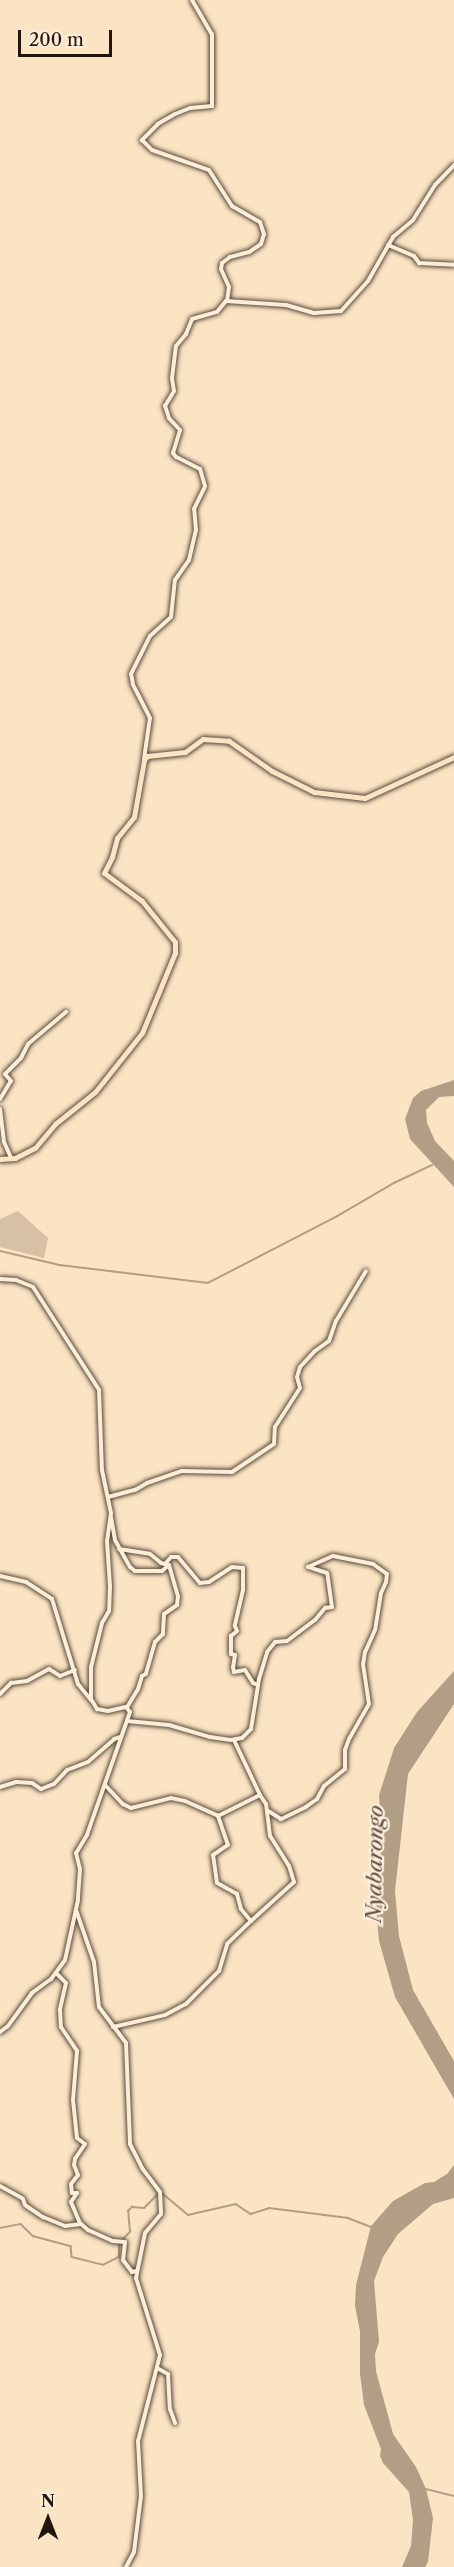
<!DOCTYPE html>
<html>
<head>
<meta charset="utf-8">
<style>
  body { margin:0 }
  #map { position:relative; width:454px; height:2567px; overflow:hidden; background:#fbe4c3; font-family:"Libre Caslon Text",serif }
  div>[style] { position:absolute }
  .green>* { inset:0; background:#d6c1a4 }
  .water>* { inset:0; background:#b19e85 }
  .stream>* { height:1.5px; margin:-0.75px; padding:0 0.75px; transform-origin:0.75px; border-radius:0.75px; background:#b19e85 }
  .roads { filter:drop-shadow(0 0 2px #58493b) drop-shadow(0 0 2px #58493b) }
  .minor>* { height:4px; margin:-2px; padding:0 2px; transform-origin:2px; border-radius:2px; background:#fcedd8 }
  .major>* { height:5px; margin:-2.5px; padding:0 2.5px; transform-origin:2.5px; border-radius:2.5px; background:#fbe4c3 }
  span { translate:-50% -50%; white-space:nowrap; text-align:center; line-height:1.15; -webkit-text-stroke:4.5px #fcedd8; paint-order:stroke }
  .water-label { font-size:21px; color:#5b4c3e; font-style:italic }
  .north { position:absolute; left:18px; top:2489px; width:60px; height:60px; -webkit-text-stroke:4px #fcedd8; paint-order:stroke; rotate:0deg; font-size:16px; font-weight:700; line-height:24px; text-align:center; color:#22150e }
  .north::after { content:''; display:block; margin:auto; width:21px; height:27px; background:#22150e; clip-path:polygon(50% 0,100% 100%,50% 72%,0 100%) }
  .scale { position:absolute; left:18px; top:30px; width:94px; height:27px; box-sizing:border-box; border:3px solid #22150e; border-top:0; padding-left:8px; font-size:18px; line-height:21px; white-space:nowrap; color:#22150e; -webkit-text-stroke:4px #fcedd8; paint-order:stroke }
</style>
</head>
<body>
<div id="map">
  <div class="green">
    <i style="clip-path:polygon(18px 1211px,48px 1238px,44px 1258px,0 1247px,0 1219px)"></i>
  </div>
  <div class="water">
    <i style="clip-path:polygon(454px 1080px,454px 1096px,439px 1097px,426px 1110px,427px 1123px,435px 1141px,454px 1161px,454px 1187px,410px 1139px,405px 1119px,413px 1098px,421px 1091px)"></i>
    <i style="clip-path:polygon(454px 1671px,454px 1704px,408px 1774px,395px 1891px,399px 1936px,413px 1990px,454px 2061px,454px 2099px,395px 1997px,379px 1941px,376px 1909px,382px 1840px,379px 1795px,394px 1748px,417px 1712px)"></i>
    <i style="clip-path:polygon(454px 2165px,454px 2198px,433px 2204px,398px 2234px,383px 2257px,374px 2281px,379px 2342px,375px 2354px,376px 2371px,393px 2434px,416px 2467px,426px 2489px,433px 2518px,428px 2562px,425px 2567px,402px 2567px,411px 2546px,413px 2520px,409px 2492px,383px 2463px,380px 2456px,381px 2449px,364px 2405px,360px 2374px,360px 2331px,355px 2306px,356px 2285px,371px 2226px,393px 2201px,425px 2183px,434px 2182px,447px 2174px)"></i>
  </div>
  <div class="stream">
    <i style="left:0;top:1251px;width:62px;rotate:13.1deg"></i>
    <i style="left:60px;top:1265px;width:149px;rotate:6.9deg"></i>
    <i style="left:208px;top:1283px;width:144px;rotate:-27.3deg"></i>
    <i style="left:336px;top:1217px;width:67px;rotate:-30.4deg"></i>
    <i style="left:394px;top:1183px;width:42px;rotate:-25.3deg"></i>
    <i style="left:161px;top:2192px;width:35px;rotate:40deg"></i>
    <i style="left:188px;top:2215px;width:49px;rotate:-12.9deg"></i>
    <i style="left:236px;top:2204px;width:18px;rotate:34deg"></i>
    <i style="left:251px;top:2214px;width:19px;rotate:-18deg"></i>
    <i style="left:269px;top:2208px;width:80px;rotate:7.2deg"></i>
    <i style="left:348px;top:2218px;width:26px;rotate:21deg"></i>
    <i style="left:0;top:2228px;width:21px;rotate:-11deg"></i>
    <i style="left:21px;top:2224px;width:17px;rotate:45deg"></i>
    <i style="left:33px;top:2236px;width:39px;rotate:15deg"></i>
    <i style="left:71px;top:2246px;width:11px;rotate:85deg"></i>
    <i style="left:72px;top:2257px;width:32px;rotate:14deg"></i>
    <i style="left:103px;top:2265px;width:18px;rotate:-27deg"></i>
    <i style="left:119px;top:2257px;width:14px;rotate:-90deg"></i>
    <i style="left:119px;top:2243px;width:16px;rotate:-45deg"></i>
    <i style="left:130px;top:2232px;width:21px;rotate:-95deg"></i>
    <i style="left:128px;top:2211px;width:6px;rotate:-45deg"></i>
    <i style="left:132px;top:2207px;width:12px;rotate:5deg"></i>
    <i style="left:144px;top:2208px;width:20px;rotate:-45deg"></i>
    <i style="left:426px;top:2489px;width:29px;rotate:14deg"></i>
  </div>
  <div class="roads">
    <div class="minor">
      <i style="left:192px;top:0;width:39px;rotate:60deg"></i>
      <i style="left:212px;top:34px;width:72px;rotate:90deg"></i>
      <i style="left:212px;top:106px;width:22px;rotate:175deg"></i>
      <i style="left:190px;top:108px;width:16px;rotate:158deg"></i>
      <i style="left:175px;top:114px;width:20px;rotate:150deg"></i>
      <i style="left:158px;top:124px;width:23px;rotate:135deg"></i>
      <i style="left:142px;top:140px;width:14px;rotate:45deg"></i>
      <i style="left:152px;top:150px;width:60px;rotate:19.3deg"></i>
      <i style="left:209px;top:170px;width:43px;rotate:57.4deg"></i>
      <i style="left:232px;top:206px;width:32px;rotate:30deg"></i>
      <i style="left:260px;top:222px;width:13px;rotate:72deg"></i>
      <i style="left:264px;top:234px;width:10px;rotate:107deg"></i>
      <i style="left:261px;top:244px;width:14px;rotate:146deg"></i>
      <i style="left:249px;top:252px;width:20px;rotate:165deg"></i>
      <i style="left:230px;top:257px;width:10px;rotate:143deg"></i>
      <i style="left:222px;top:263px;width:6px;rotate:99deg"></i>
      <i style="left:221px;top:269px;width:20px;rotate:66deg"></i>
      <i style="left:229px;top:287px;width:14px;rotate:98deg"></i>
      <i style="left:388px;top:245px;width:28px;rotate:23deg"></i>
      <i style="left:414px;top:256px;width:9px;rotate:54deg"></i>
      <i style="left:419px;top:263px;width:35px;rotate:3deg"></i>
      <i style="left:144px;top:759px;width:41px;rotate:-81.7deg"></i>
      <i style="left:150px;top:718px;width:38px;rotate:-117deg"></i>
      <i style="left:133px;top:684px;width:10px;rotate:-101deg"></i>
      <i style="left:131px;top:674px;width:42px;rotate:-63.4deg"></i>
      <i style="left:150px;top:636px;width:28px;rotate:-42deg"></i>
      <i style="left:171px;top:617px;width:37px;rotate:-84deg"></i>
      <i style="left:175px;top:580px;width:24px;rotate:-55deg"></i>
      <i style="left:189px;top:560px;width:31px;rotate:-77deg"></i>
      <i style="left:196px;top:530px;width:21px;rotate:-95deg"></i>
      <i style="left:194px;top:509px;width:25px;rotate:-64deg"></i>
      <i style="left:205px;top:486px;width:18px;rotate:-106deg"></i>
      <i style="left:200px;top:469px;width:27px;rotate:-153deg"></i>
      <i style="left:176px;top:457px;width:5px;rotate:-127deg"></i>
      <i style="left:173px;top:453px;width:24px;rotate:-73deg"></i>
      <i style="left:180px;top:430px;width:16px;rotate:-133deg"></i>
      <i style="left:169px;top:418px;width:13px;rotate:-108deg"></i>
      <i style="left:165px;top:406px;width:17px;rotate:-59deg"></i>
      <i style="left:174px;top:391px;width:13px;rotate:-99deg"></i>
      <i style="left:172px;top:378px;width:32px;rotate:-83deg"></i>
      <i style="left:176px;top:346px;width:16px;rotate:-50deg"></i>
      <i style="left:186px;top:334px;width:16px;rotate:-68deg"></i>
      <i style="left:192px;top:319px;width:26px;rotate:-16deg"></i>
      <i style="left:217px;top:312px;width:14px;rotate:-51deg"></i>
      <i style="left:226px;top:301px;width:60px;rotate:3.8deg"></i>
      <i style="left:286px;top:305px;width:29px;rotate:16deg"></i>
      <i style="left:314px;top:313px;width:27px;rotate:-4deg"></i>
      <i style="left:341px;top:311px;width:40px;rotate:-48deg"></i>
      <i style="left:368px;top:281px;width:51px;rotate:-60.4deg"></i>
      <i style="left:393px;top:237px;width:26px;rotate:-40deg"></i>
      <i style="left:413px;top:220px;width:41px;rotate:-57.8deg"></i>
      <i style="left:435px;top:185px;width:28px;rotate:-46deg"></i>
      <i style="left:0;top:1099px;width:21px;rotate:-59deg"></i>
      <i style="left:11px;top:1081px;width:9px;rotate:-131deg"></i>
      <i style="left:5px;top:1074px;width:23px;rotate:-45deg"></i>
      <i style="left:21px;top:1058px;width:16px;rotate:-63deg"></i>
      <i style="left:28px;top:1044px;width:50px;rotate:-40.1deg"></i>
      <i style="left:0;top:1109px;width:33px;rotate:83deg"></i>
      <i style="left:4px;top:1142px;width:17px;rotate:66deg"></i>
      <i style="left:0;top:1279px;width:16px;rotate:4deg"></i>
      <i style="left:16px;top:1280px;width:18px;rotate:22deg"></i>
      <i style="left:33px;top:1287px;width:122px;rotate:57.3deg"></i>
      <i style="left:99px;top:1390px;width:80px;rotate:87.9deg"></i>
      <i style="left:102px;top:1470px;width:44px;rotate:78.2deg"></i>
      <i style="left:111px;top:1513px;width:28px;rotate:98deg"></i>
      <i style="left:107px;top:1541px;width:45px;rotate:86.2deg"></i>
      <i style="left:110px;top:1586px;width:25px;rotate:92deg"></i>
      <i style="left:109px;top:1611px;width:14px;rotate:120deg"></i>
      <i style="left:102px;top:1623px;width:45px;rotate:104deg"></i>
      <i style="left:91px;top:1667px;width:32px;rotate:90deg"></i>
      <i style="left:91px;top:1699px;width:12px;rotate:59deg"></i>
      <i style="left:97px;top:1709px;width:11px;rotate:10deg"></i>
      <i style="left:108px;top:1711px;width:18px;rotate:-13deg"></i>
      <i style="left:126px;top:1707px;width:6px;rotate:51deg"></i>
      <i style="left:130px;top:1712px;width:130px;rotate:109.3deg"></i>
      <i style="left:87px;top:1835px;width:21px;rotate:121deg"></i>
      <i style="left:76px;top:1853px;width:16px;rotate:76deg"></i>
      <i style="left:80px;top:1869px;width:31px;rotate:94deg"></i>
      <i style="left:78px;top:1900px;width:61px;rotate:102.2deg"></i>
      <i style="left:65px;top:1960px;width:24px;rotate:126deg"></i>
      <i style="left:51px;top:1979px;width:24px;rotate:144deg"></i>
      <i style="left:32px;top:1993px;width:41px;rotate:126deg"></i>
      <i style="left:8px;top:2026px;width:10px;rotate:143deg"></i>
      <i style="left:108px;top:1497px;width:28px;rotate:-15deg"></i>
      <i style="left:135px;top:1490px;width:14px;rotate:-30deg"></i>
      <i style="left:147px;top:1483px;width:37px;rotate:-19deg"></i>
      <i style="left:182px;top:1471px;width:50px;rotate:1.1deg"></i>
      <i style="left:232px;top:1472px;width:50px;rotate:-33.7deg"></i>
      <i style="left:274px;top:1444px;width:17px;rotate:-87deg"></i>
      <i style="left:275px;top:1427px;width:46px;rotate:-57.3deg"></i>
      <i style="left:300px;top:1388px;width:11px;rotate:-105deg"></i>
      <i style="left:297px;top:1377px;width:10px;rotate:-73deg"></i>
      <i style="left:300px;top:1367px;width:22px;rotate:-47deg"></i>
      <i style="left:315px;top:1351px;width:17px;rotate:-36deg"></i>
      <i style="left:329px;top:1341px;width:21px;rotate:-71deg"></i>
      <i style="left:336px;top:1321px;width:58px;rotate:-59deg"></i>
      <i style="left:111px;top:1517px;width:23px;rotate:80deg"></i>
      <i style="left:115px;top:1540px;width:31px;rotate:61deg"></i>
      <i style="left:130px;top:1567px;width:6px;rotate:39deg"></i>
      <i style="left:135px;top:1571px;width:27px"></i>
      <i style="left:162px;top:1571px;width:9px;rotate:-41deg"></i>
      <i style="left:169px;top:1565px;width:32px;rotate:74deg"></i>
      <i style="left:178px;top:1596px;width:9px;rotate:96deg"></i>
      <i style="left:177px;top:1605px;width:16px;rotate:145deg"></i>
      <i style="left:164px;top:1614px;width:20px;rotate:93deg"></i>
      <i style="left:163px;top:1634px;width:11px;rotate:135deg"></i>
      <i style="left:155px;top:1642px;width:33px;rotate:106deg"></i>
      <i style="left:146px;top:1674px;width:4px;rotate:153deg"></i>
      <i style="left:142px;top:1676px;width:14px;rotate:107deg"></i>
      <i style="left:138px;top:1689px;width:21px;rotate:121deg"></i>
      <i style="left:119px;top:1549px;width:31px;rotate:9deg"></i>
      <i style="left:150px;top:1554px;width:14px;rotate:39deg"></i>
      <i style="left:161px;top:1563px;width:4px;rotate:14deg"></i>
      <i style="left:165px;top:1564px;width:9px;rotate:-49deg"></i>
      <i style="left:171px;top:1557px;width:7px"></i>
      <i style="left:178px;top:1557px;width:34px;rotate:50deg"></i>
      <i style="left:200px;top:1583px;width:9px;rotate:-6deg"></i>
      <i style="left:209px;top:1582px;width:27px;rotate:-33deg"></i>
      <i style="left:232px;top:1567px;width:11px;rotate:5deg"></i>
      <i style="left:243px;top:1568px;width:22px;rotate:90deg"></i>
      <i style="left:243px;top:1590px;width:37px;rotate:103deg"></i>
      <i style="left:235px;top:1626px;width:5px;rotate:68deg"></i>
      <i style="left:237px;top:1631px;width:8px;rotate:140deg"></i>
      <i style="left:231px;top:1636px;width:18px;rotate:90deg"></i>
      <i style="left:231px;top:1654px;width:4px;rotate:14deg"></i>
      <i style="left:235px;top:1655px;width:12px;rotate:99deg"></i>
      <i style="left:233px;top:1667px;width:5px;rotate:79deg"></i>
      <i style="left:234px;top:1672px;width:11px;rotate:-10deg"></i>
      <i style="left:245px;top:1670px;width:15px;rotate:58deg"></i>
      <i style="left:253px;top:1683px;width:5px;rotate:22deg"></i>
      <i style="left:0;top:1576px;width:27px;rotate:13deg"></i>
      <i style="left:26px;top:1582px;width:31px;rotate:33deg"></i>
      <i style="left:52px;top:1599px;width:89px;rotate:73deg"></i>
      <i style="left:78px;top:1684px;width:21px;rotate:51deg"></i>
      <i style="left:0;top:1694px;width:16px;rotate:-45deg"></i>
      <i style="left:11px;top:1683px;width:16px;rotate:-7deg"></i>
      <i style="left:27px;top:1681px;width:25px;rotate:-29deg"></i>
      <i style="left:49px;top:1669px;width:13px;rotate:32deg"></i>
      <i style="left:60px;top:1676px;width:16px;rotate:-22deg"></i>
      <i style="left:127px;top:1721px;width:42px;rotate:5.4deg"></i>
      <i style="left:169px;top:1725px;width:43px;rotate:16.3deg"></i>
      <i style="left:210px;top:1737px;width:21px;rotate:8deg"></i>
      <i style="left:231px;top:1740px;width:11px;rotate:-10deg"></i>
      <i style="left:242px;top:1738px;width:13px;rotate:-45deg"></i>
      <i style="left:251px;top:1729px;width:51px;rotate:-80.9deg"></i>
      <i style="left:259px;top:1679px;width:28px;rotate:-73deg"></i>
      <i style="left:267px;top:1652px;width:13px;rotate:-51deg"></i>
      <i style="left:275px;top:1642px;width:12px;rotate:-5deg"></i>
      <i style="left:287px;top:1641px;width:35px;rotate:-37deg"></i>
      <i style="left:315px;top:1620px;width:16px;rotate:-50deg"></i>
      <i style="left:325px;top:1608px;width:7px;rotate:-8deg"></i>
      <i style="left:332px;top:1607px;width:34px;rotate:-98deg"></i>
      <i style="left:327px;top:1573px;width:20px;rotate:-162deg"></i>
      <i style="left:308px;top:1567px;width:27px;rotate:-24deg"></i>
      <i style="left:333px;top:1556px;width:41px;rotate:11.3deg"></i>
      <i style="left:373px;top:1564px;width:17px;rotate:36deg"></i>
      <i style="left:387px;top:1574px;width:8px;rotate:97deg"></i>
      <i style="left:386px;top:1582px;width:12px;rotate:114deg"></i>
      <i style="left:381px;top:1593px;width:37px;rotate:99deg"></i>
      <i style="left:375px;top:1630px;width:24px;rotate:114deg"></i>
      <i style="left:365px;top:1652px;width:12px;rotate:99deg"></i>
      <i style="left:363px;top:1664px;width:40px;rotate:81.5deg"></i>
      <i style="left:369px;top:1704px;width:40px;rotate:119.7deg"></i>
      <i style="left:349px;top:1739px;width:12px;rotate:110deg"></i>
      <i style="left:345px;top:1750px;width:19px;rotate:90deg"></i>
      <i style="left:345px;top:1769px;width:27px;rotate:141deg"></i>
      <i style="left:324px;top:1786px;width:15px;rotate:118deg"></i>
      <i style="left:317px;top:1799px;width:14px;rotate:144deg"></i>
      <i style="left:306px;top:1807px;width:28px;rotate:154deg"></i>
      <i style="left:281px;top:1819px;width:15px;rotate:-148deg"></i>
      <i style="left:106px;top:1786px;width:25px;rotate:47deg"></i>
      <i style="left:123px;top:1804px;width:9px;rotate:27deg"></i>
      <i style="left:131px;top:1808px;width:41px;rotate:-14deg"></i>
      <i style="left:171px;top:1798px;width:14px;rotate:12deg"></i>
      <i style="left:185px;top:1801px;width:36px;rotate:24deg"></i>
      <i style="left:0;top:1787px;width:17px;rotate:-17deg"></i>
      <i style="left:16px;top:1782px;width:16px;rotate:4deg"></i>
      <i style="left:32px;top:1783px;width:11px;rotate:34deg"></i>
      <i style="left:41px;top:1789px;width:14px;rotate:-21deg"></i>
      <i style="left:54px;top:1784px;width:19px;rotate:-47deg"></i>
      <i style="left:67px;top:1770px;width:22px;rotate:-21deg"></i>
      <i style="left:88px;top:1762px;width:35px;rotate:-41deg"></i>
      <i style="left:114px;top:1739px;width:6px;rotate:-18deg"></i>
      <i style="left:76px;top:1910px;width:55px;rotate:70.9deg"></i>
      <i style="left:94px;top:1962px;width:45px;rotate:83.7deg"></i>
      <i style="left:99px;top:2007px;width:45px;rotate:53.1deg"></i>
      <i style="left:126px;top:2043px;width:101px;rotate:87.7deg"></i>
      <i style="left:130px;top:2144px;width:27px;rotate:63deg"></i>
      <i style="left:142px;top:2168px;width:30px;rotate:53deg"></i>
      <i style="left:160px;top:2192px;width:22px;rotate:87deg"></i>
      <i style="left:161px;top:2214px;width:25px;rotate:130deg"></i>
      <i style="left:145px;top:2233px;width:46px;rotate:101.3deg"></i>
      <i style="left:136px;top:2278px;width:81px;rotate:72.7deg"></i>
      <i style="left:160px;top:2355px;width:89px;rotate:104.3deg"></i>
      <i style="left:138px;top:2441px;width:55px;rotate:86.9deg"></i>
      <i style="left:141px;top:2496px;width:56px;rotate:97.1deg"></i>
      <i style="left:134px;top:2552px;width:17px;rotate:118deg"></i>
      <i style="left:251px;top:1921px;width:58px;rotate:-42.2deg"></i>
      <i style="left:294px;top:1882px;width:17px;rotate:-107deg"></i>
      <i style="left:289px;top:1866px;width:36px;rotate:-122deg"></i>
      <i style="left:270px;top:1836px;width:32px;rotate:-97deg"></i>
      <i style="left:266px;top:1804px;width:11px;rotate:-124deg"></i>
      <i style="left:56px;top:1973px;width:14px;rotate:45deg"></i>
      <i style="left:66px;top:1983px;width:28px;rotate:103deg"></i>
      <i style="left:60px;top:2010px;width:17px;rotate:87deg"></i>
      <i style="left:61px;top:2027px;width:29px;rotate:56deg"></i>
      <i style="left:77px;top:2051px;width:49px;rotate:94.7deg"></i>
      <i style="left:73px;top:2100px;width:38px;rotate:84deg"></i>
      <i style="left:77px;top:2138px;width:10px;rotate:37deg"></i>
      <i style="left:85px;top:2144px;width:18px;rotate:124deg"></i>
      <i style="left:75px;top:2159px;width:6px;rotate:99deg"></i>
      <i style="left:74px;top:2165px;width:11px;rotate:68deg"></i>
      <i style="left:78px;top:2175px;width:11px;rotate:128deg"></i>
      <i style="left:71px;top:2184px;width:9px;rotate:84deg"></i>
      <i style="left:72px;top:2193px;width:5px"></i>
      <i style="left:77px;top:2193px;width:11px;rotate:124deg"></i>
      <i style="left:71px;top:2202px;width:23px;rotate:67deg"></i>
      <i style="left:80px;top:2223px;width:11px;rotate:41deg"></i>
      <i style="left:88px;top:2230px;width:27px;rotate:24deg"></i>
      <i style="left:113px;top:2241px;width:12px;rotate:5deg"></i>
      <i style="left:125px;top:2242px;width:18px;rotate:96deg"></i>
      <i style="left:123px;top:2260px;width:15px;rotate:53deg"></i>
      <i style="left:132px;top:2272px;width:5px;rotate:-11deg"></i>
      <i style="left:113px;top:2027px;width:53px;rotate:-13deg"></i>
      <i style="left:165px;top:2015px;width:24px;rotate:-28deg"></i>
      <i style="left:186px;top:2004px;width:47px;rotate:-45deg"></i>
      <i style="left:219px;top:1971px;width:28px;rotate:-73deg"></i>
      <i style="left:227px;top:1944px;width:33px;rotate:-44deg"></i>
      <i style="left:251px;top:1921px;width:16px;rotate:-130deg"></i>
      <i style="left:241px;top:1909px;width:16px;rotate:-105deg"></i>
      <i style="left:237px;top:1894px;width:23px;rotate:-151deg"></i>
      <i style="left:217px;top:1883px;width:28px;rotate:-98deg"></i>
      <i style="left:213px;top:1855px;width:18px;rotate:-34deg"></i>
      <i style="left:228px;top:1845px;width:31px;rotate:-109deg"></i>
      <i style="left:218px;top:1816px;width:47px;rotate:-26.6deg"></i>
      <i style="left:260px;top:1795px;width:61px;rotate:-115.3deg"></i>
      <i style="left:0;top:2186px;width:26px;rotate:29deg"></i>
      <i style="left:23px;top:2199px;width:6px;rotate:72deg"></i>
      <i style="left:25px;top:2205px;width:22px;rotate:34deg"></i>
      <i style="left:43px;top:2217px;width:24px;rotate:22deg"></i>
      <i style="left:65px;top:2226px;width:16px;rotate:-7deg"></i>
      <i style="left:157px;top:2368px;width:13px;rotate:29deg"></i>
      <i style="left:168px;top:2374px;width:35px;rotate:87deg"></i>
      <i style="left:170px;top:2409px;width:15px;rotate:70deg"></i>
    </div>
    <div class="major">
      <i style="left:0;top:1159px;width:15px;rotate:-4deg"></i>
      <i style="left:15px;top:1158px;width:22px;rotate:-27deg"></i>
      <i style="left:35px;top:1148px;width:31px;rotate:-50deg"></i>
      <i style="left:55px;top:1124px;width:51px;rotate:-38.7deg"></i>
      <i style="left:95px;top:1092px;width:75px;rotate:-51.5deg"></i>
      <i style="left:142px;top:1033px;width:87px;rotate:-67.6deg"></i>
      <i style="left:175px;top:953px;width:11px;rotate:-90deg"></i>
      <i style="left:175px;top:942px;width:53px;rotate:-128.8deg"></i>
      <i style="left:142px;top:901px;width:47px;rotate:-143.6deg"></i>
      <i style="left:104px;top:873px;width:18px;rotate:-63deg"></i>
      <i style="left:112px;top:857px;width:20px;rotate:-75deg"></i>
      <i style="left:117px;top:838px;width:27px;rotate:-51deg"></i>
      <i style="left:134px;top:817px;width:58px;rotate:-80deg"></i>
      <i style="left:144px;top:760px;width:5px;rotate:-53deg"></i>
      <i style="left:147px;top:756px;width:38px;rotate:-6deg"></i>
      <i style="left:185px;top:752px;width:22px;rotate:-36deg"></i>
      <i style="left:203px;top:739px;width:26px;rotate:4deg"></i>
      <i style="left:229px;top:741px;width:52px;rotate:34.9deg"></i>
      <i style="left:272px;top:771px;width:47px;rotate:26.6deg"></i>
      <i style="left:314px;top:792px;width:51px;rotate:6.7deg"></i>
      <i style="left:365px;top:798px;width:98px;rotate:-24.7deg"></i>
    </div>
  </div>
  <div class="water-label">
    <span style="left:375px;top:1864px;rotate:-89deg">Nyabarongo</span>
  </div>
  <div class="north">N</div>
  <div class="scale">200 m</div>
</div>
</body>
</html>
